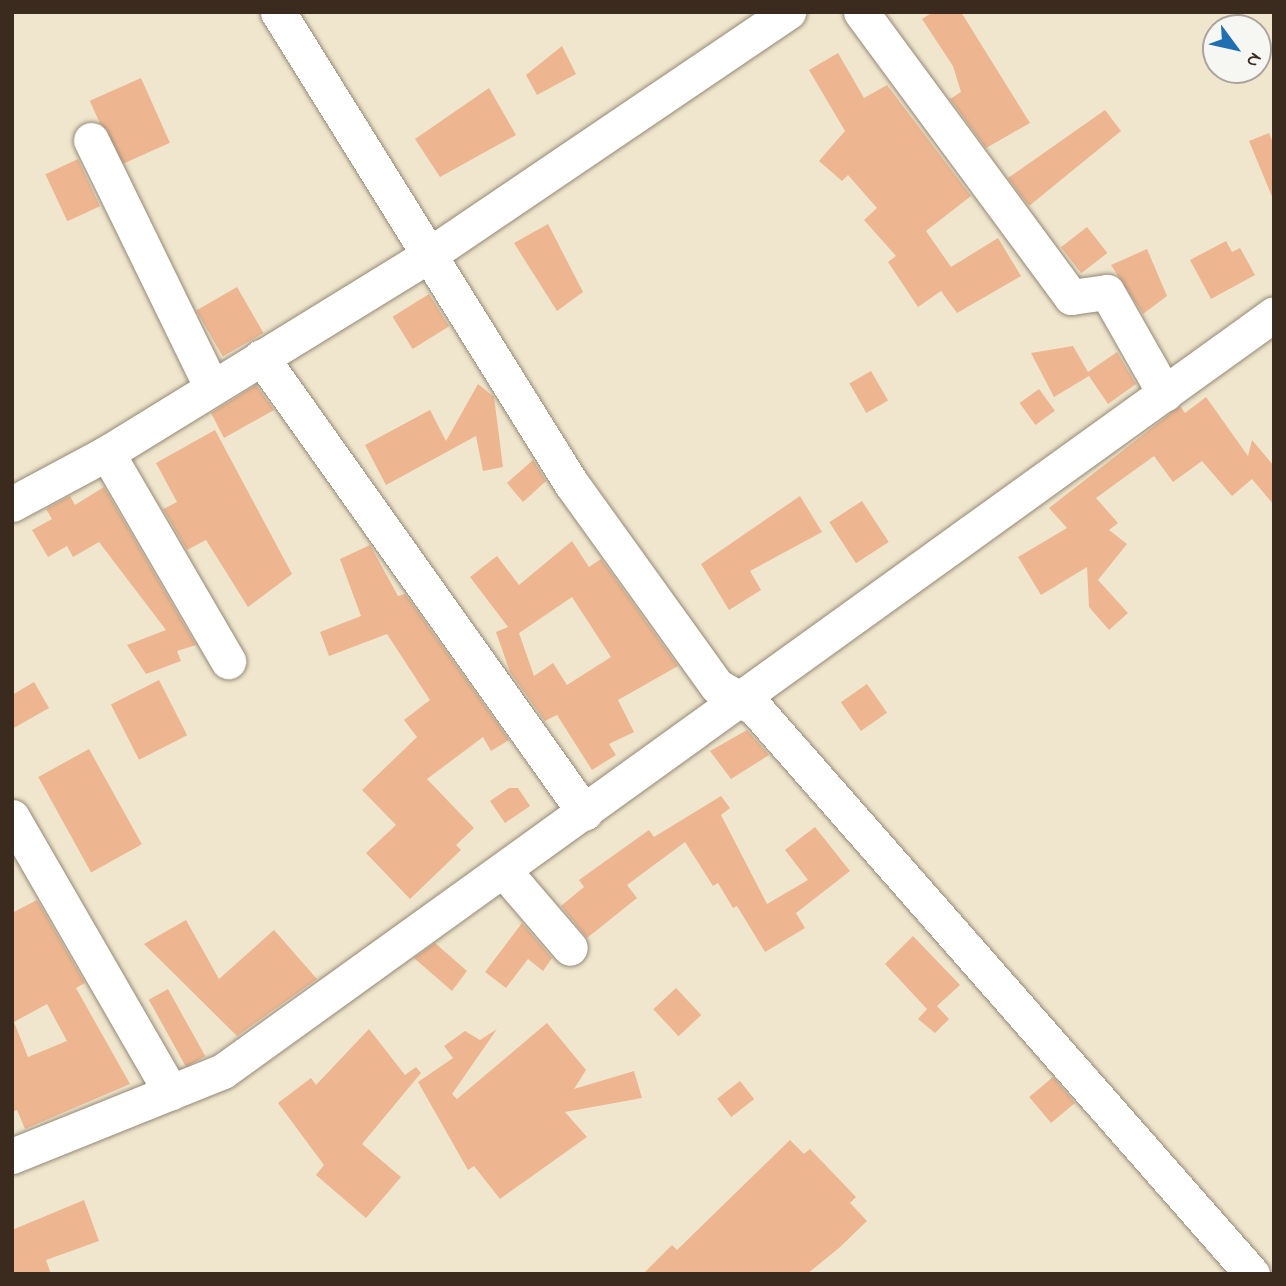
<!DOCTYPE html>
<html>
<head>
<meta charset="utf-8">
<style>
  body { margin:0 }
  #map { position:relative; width:1286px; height:1286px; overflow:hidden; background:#efe6cd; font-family:"Indie Flower",sans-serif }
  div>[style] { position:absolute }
  .building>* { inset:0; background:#edb691; transform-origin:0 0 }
  .roads { filter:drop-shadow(0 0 2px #958876) drop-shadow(0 0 2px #958876) }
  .minor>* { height:35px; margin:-17.5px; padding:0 17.5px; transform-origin:17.5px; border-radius:17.5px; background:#fff }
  span { translate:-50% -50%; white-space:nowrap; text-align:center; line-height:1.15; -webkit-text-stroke:5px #f6f6f2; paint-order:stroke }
  .frame { position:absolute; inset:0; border:14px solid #3b2a1e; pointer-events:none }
  .north { position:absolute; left:1202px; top:14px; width:70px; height:70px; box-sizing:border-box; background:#f6f6f2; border:2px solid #aba49d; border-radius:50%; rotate:123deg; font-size:19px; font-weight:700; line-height:28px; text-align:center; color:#3b2a1e }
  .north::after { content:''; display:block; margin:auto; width:24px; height:32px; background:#1f6fb2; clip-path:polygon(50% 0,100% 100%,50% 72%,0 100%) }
</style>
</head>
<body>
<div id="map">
  <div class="building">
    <i style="clip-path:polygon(933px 12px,961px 12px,1030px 123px,986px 148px,950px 99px,961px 92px,953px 66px,922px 19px)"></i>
    <i style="clip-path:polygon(562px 46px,576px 74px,537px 95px,526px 75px)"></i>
    <i style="clip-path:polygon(838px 53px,864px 98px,887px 85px,971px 196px,926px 231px,951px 267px,998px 238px,1021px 276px,957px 313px,941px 291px,918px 307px,888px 262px,896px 256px,864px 220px,877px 208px,848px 175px,842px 181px,819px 161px,845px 131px,809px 70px)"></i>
    <i style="left:141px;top:78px;width:71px;height:56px;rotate:66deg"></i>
    <i style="clip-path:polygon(489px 88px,516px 135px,440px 177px,415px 139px)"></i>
    <i style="clip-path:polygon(1105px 110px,1121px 131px,1029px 206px,1008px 178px)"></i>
    <i style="clip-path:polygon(1269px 133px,1274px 145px,1273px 199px,1249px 141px)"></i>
    <i style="left:78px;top:159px;width:52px;height:36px;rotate:65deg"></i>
    <i style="clip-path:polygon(548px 224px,583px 292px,557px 311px,514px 243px)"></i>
    <i style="left:1087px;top:227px;width:33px;height:33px;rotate:52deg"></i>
    <i style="clip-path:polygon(1226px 241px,1232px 252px,1240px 248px,1255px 275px,1211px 299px,1190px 260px)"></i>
    <i style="clip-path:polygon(1147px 249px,1167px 296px,1143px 314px,1111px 265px)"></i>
    <i style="left:237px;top:287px;width:53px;height:47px;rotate:60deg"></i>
    <i style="left:429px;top:294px;width:38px;height:43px;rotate:58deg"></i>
    <i style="clip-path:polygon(1073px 346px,1088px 372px,1117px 352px,1136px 384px,1108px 404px,1089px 376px,1054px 397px,1031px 353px)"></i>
    <i style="left:871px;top:371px;width:34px;height:25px;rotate:60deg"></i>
    <i style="clip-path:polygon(478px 384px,494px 397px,503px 467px,483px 471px,476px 436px,386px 485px,365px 445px,430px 410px,446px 441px)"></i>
    <i style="clip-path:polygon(256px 385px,274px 410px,224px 438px,211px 413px)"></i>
    <i style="left:1039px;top:389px;width:27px;height:24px;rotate:54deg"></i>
    <i style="clip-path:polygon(1206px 397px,1248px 456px,1252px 440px,1274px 466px,1274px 505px,1252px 479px,1232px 496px,1202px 461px,1173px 482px,1154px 456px,1096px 498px,1118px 523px,1109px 530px,1127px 544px,1098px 580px,1128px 613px,1109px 630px,1089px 607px,1087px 567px,1041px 595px,1018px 557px,1067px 528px,1049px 508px,1180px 406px,1185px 413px)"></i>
    <i style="clip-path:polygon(215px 430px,292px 574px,248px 607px,206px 540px,187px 550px,163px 509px,177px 502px,156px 463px)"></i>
    <i style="clip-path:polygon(533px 460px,546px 481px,523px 502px,507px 483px)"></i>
    <i style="clip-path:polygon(104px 487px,196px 645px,177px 651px,181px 661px,146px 674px,127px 645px,166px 630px,99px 542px,73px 557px,67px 546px,48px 557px,32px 530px,52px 519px,46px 509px,70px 496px,75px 505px)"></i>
    <i style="clip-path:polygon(800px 496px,822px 532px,750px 571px,761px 590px,729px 610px,701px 564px)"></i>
    <i style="left:862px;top:501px;width:49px;height:39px;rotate:57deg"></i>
    <i style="clip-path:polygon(evenodd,572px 541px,589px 567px,601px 559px,678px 666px,618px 700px,634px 732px,609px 744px,616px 755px,592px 770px,557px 715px,545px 721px,510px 672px,496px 632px,508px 627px,470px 577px,497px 556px,519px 585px,572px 541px,572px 597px,611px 657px,567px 685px,553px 663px,534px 676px,519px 633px,572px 597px)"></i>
    <i style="clip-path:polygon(370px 545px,398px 596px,405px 594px,509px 740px,491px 751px,483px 737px,427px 779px,474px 828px,456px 845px,461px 850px,410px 899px,366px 853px,396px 825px,362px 790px,417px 737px,404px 720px,430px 700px,387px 634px,329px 656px,320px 632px,361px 616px,340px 559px)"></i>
    <i style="left:159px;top:680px;width:62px;height:54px;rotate:63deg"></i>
    <i style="clip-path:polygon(34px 682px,49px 708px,12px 729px,12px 695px)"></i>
    <i style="left:867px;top:684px;width:35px;height:32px;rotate:55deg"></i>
    <i style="clip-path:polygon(747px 730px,769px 755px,731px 779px,710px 751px)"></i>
    <i style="left:89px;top:749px;width:109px;height:58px;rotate:61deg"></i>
    <i style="clip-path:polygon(509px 788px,518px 788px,530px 806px,505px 823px,490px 801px)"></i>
    <i style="clip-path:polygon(721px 796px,730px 808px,721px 815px,767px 904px,808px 880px,785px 850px,815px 827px,850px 871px,796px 913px,805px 928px,765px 952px,737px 906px,733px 908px,718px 883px,713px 886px,685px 842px,627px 885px,637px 898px,587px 938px,561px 906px,584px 887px,579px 880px,649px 830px,654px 837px)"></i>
    <i style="clip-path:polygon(evenodd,37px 900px,85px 983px,76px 988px,130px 1084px,25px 1129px,17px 1110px,12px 1112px,12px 913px,37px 900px,47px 1004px,67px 1041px,28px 1057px,14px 1022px,47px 1004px)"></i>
    <i style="clip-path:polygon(186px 920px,219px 979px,274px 930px,317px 979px,237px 1036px,144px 944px)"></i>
    <i style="clip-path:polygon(522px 923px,552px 958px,543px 971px,528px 959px,506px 988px,485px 972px)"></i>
    <i style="clip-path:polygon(913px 936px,960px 985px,937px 1006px,949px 1019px,935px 1033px,918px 1019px,927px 1009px,885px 964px)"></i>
    <i style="clip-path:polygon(435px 943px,467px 971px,452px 991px,414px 958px)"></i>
    <i style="left:676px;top:988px;width:37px;height:31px;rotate:47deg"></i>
    <i style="left:168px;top:989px;width:77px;height:22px;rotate:61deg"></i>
    <i style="clip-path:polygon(547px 1023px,586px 1070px,574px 1089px,634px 1071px,642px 1098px,565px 1112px,587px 1137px,500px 1199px,474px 1166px,468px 1170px,418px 1082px,453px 1058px,444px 1046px,465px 1031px,480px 1040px,497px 1029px,452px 1094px,457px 1099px)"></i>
    <i style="clip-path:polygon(369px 1029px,405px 1075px,416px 1067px,421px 1073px,362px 1144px,401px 1177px,366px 1218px,316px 1175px,324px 1165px,278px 1103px,311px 1078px,316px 1085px)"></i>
    <i style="left:1053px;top:1077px;width:34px;height:31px;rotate:50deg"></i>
    <i style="left:740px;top:1081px;width:23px;height:29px;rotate:52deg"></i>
    <i style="clip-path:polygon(790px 1140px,804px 1154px,810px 1149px,856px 1197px,850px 1203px,867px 1221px,839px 1248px,807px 1274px,643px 1274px,672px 1245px,677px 1250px)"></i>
    <i style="clip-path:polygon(84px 1200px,99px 1241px,46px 1260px,51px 1274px,12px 1274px,12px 1230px)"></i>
  </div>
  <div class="roads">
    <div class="minor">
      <i style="left:278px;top:12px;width:555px;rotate:58.12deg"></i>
      <i style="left:571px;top:483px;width:250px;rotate:54.3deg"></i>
      <i style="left:717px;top:686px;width:44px;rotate:30.1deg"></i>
      <i style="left:755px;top:708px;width:753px;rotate:48.71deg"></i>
      <i style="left:861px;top:12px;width:354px;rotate:53.6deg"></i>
      <i style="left:1071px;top:297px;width:36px;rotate:-8deg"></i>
      <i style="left:1107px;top:292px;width:117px;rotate:60.4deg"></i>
      <i style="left:91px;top:140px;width:274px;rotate:64deg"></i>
      <i style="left:261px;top:357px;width:559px;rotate:54.61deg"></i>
      <i style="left:107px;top:453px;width:241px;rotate:59.8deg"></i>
      <i style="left:12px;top:504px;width:108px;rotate:-28.2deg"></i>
      <i style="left:107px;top:453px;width:378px;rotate:-31.6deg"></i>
      <i style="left:429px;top:255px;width:434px;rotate:-34.1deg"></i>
      <i style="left:12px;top:817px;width:318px;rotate:60deg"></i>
      <i style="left:504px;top:871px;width:101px;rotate:49.4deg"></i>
      <i style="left:12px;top:1156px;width:227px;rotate:-21.9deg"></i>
      <i style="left:223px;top:1071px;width:1295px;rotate:-35.76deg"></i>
    </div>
  </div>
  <div class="frame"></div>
  <div class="north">N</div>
</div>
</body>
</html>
